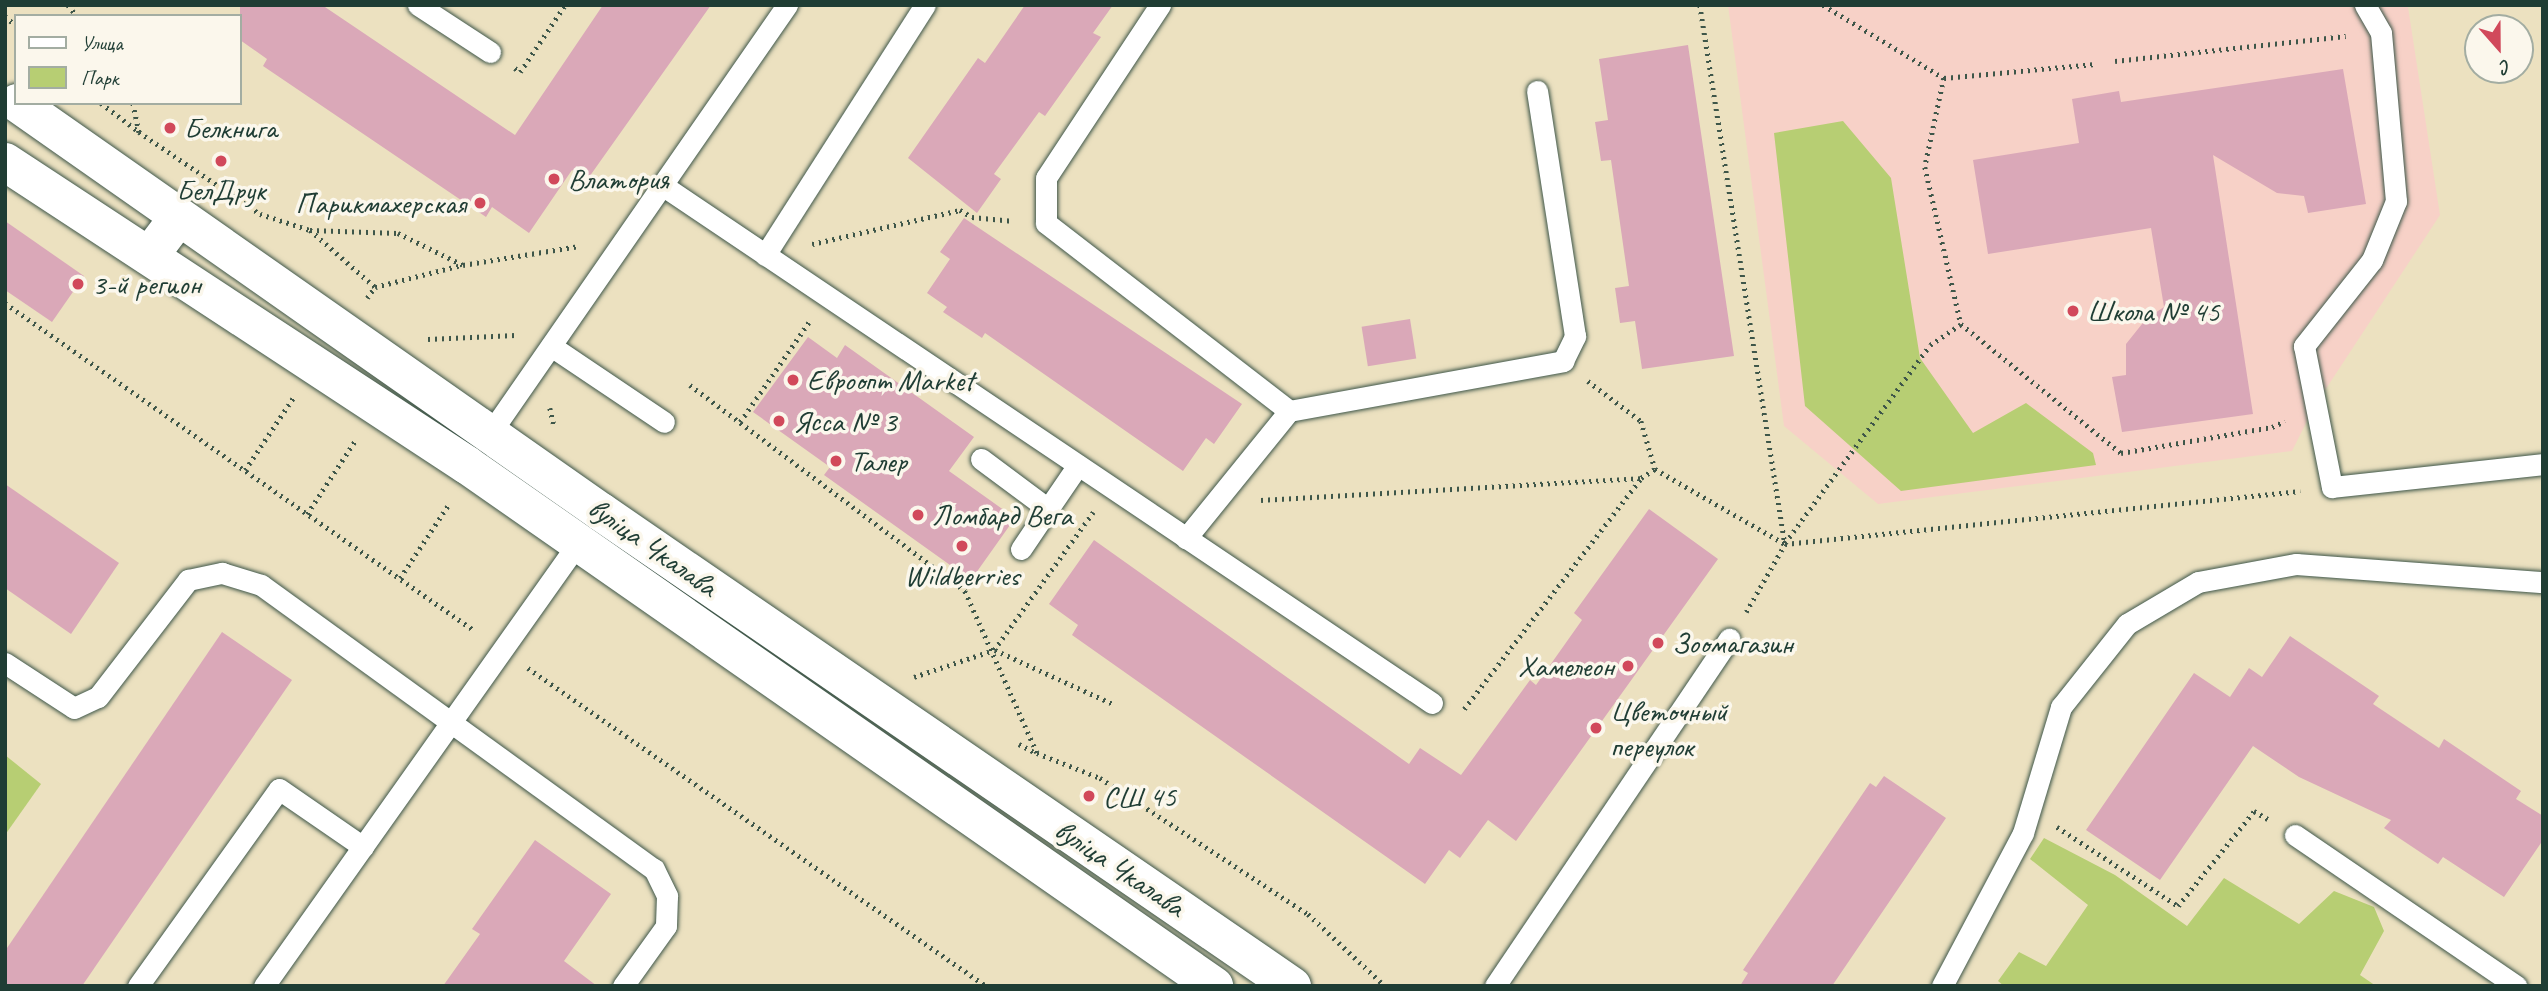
<!DOCTYPE html>
<html>
<head>
<meta charset="utf-8">
<style>
  body { margin:0 }
  #map { position:relative; width:2548px; height:991px; overflow:hidden; background:#ece1c0; font-family:Caveat,sans-serif }
  div>[style] { position:absolute }
  .built>* { inset:0; background:#f7d1c7 }
  .green>* { inset:0; background:#b7ce73 }
  .building>* { inset:0; background:#daa8b8; transform-origin:0 0 }
  .path>* { height:4.5px; margin-top:-2.25px; transform-origin:0; background:repeating-linear-gradient(90deg,#3e5649 0 2px,transparent 0 7px) }
  .roads { filter:drop-shadow(0 0 2px #3e5649) drop-shadow(0 0 2px #3e5649) }
  .service>* { height:21px; margin:-10.5px; padding:0 10.5px; transform-origin:10.5px; border-radius:10.5px; background:#fff }
  .minor>* { height:38px; margin:-19px; padding:0 19px; transform-origin:19px; border-radius:19px; background:#fff }
  .secondary>* { height:38px; margin:-19px; padding:0 19px; transform-origin:19px; border-radius:19px; background:#fff }
  .dots>* { width:19px; height:19px; translate:-50% -50%; box-sizing:border-box; border:4px solid #fbf7ec; border-radius:50% }
  span { translate:-50% -50%; white-space:nowrap; text-align:center; line-height:1.15; -webkit-text-stroke:7px #fbf7ec; paint-order:stroke }
  .poi-label { font-size:30px; color:#1f3d34 }
  .left { translate:0 -50%; text-align:left }
  .right { translate:-100% -50%; text-align:right }
  .street-label { font-size:30px; color:#1f3d34 }
  .frame { position:absolute; inset:0; border:7px solid #1f3d34; pointer-events:none }
  .legend { position:absolute; left:14px; top:14px; width:228px; height:91px; box-sizing:border-box; background:#fbf7ec; border:2px solid #a3ada2; margin:0; padding:9px 12px; list-style:none; font-size:21px; color:#1f3d34 }
  .legend li { display:flex; align-items:center; gap:14px; height:35px }
  .legend b { width:35px; border:2px solid #a3ada2 }
  .north { position:absolute; left:2464px; top:14px; width:70px; height:70px; box-sizing:border-box; background:#fbf7ec; border:2px solid #a3ada2; border-radius:50%; rotate:159deg; font-size:19px; font-weight:700; line-height:28px; text-align:center; color:#1f3d34 }
  .north::after { content:''; display:block; margin:auto; width:24px; height:32px; background:#d1495b; clip-path:polygon(50% 0,100% 100%,50% 72%,0 100%) }
</style>
</head>
<body>
<div id="map">
  <div class="built">
    <i style="clip-path:polygon(1728px 5px,2416px 5px,2408px 7px,2440px 215px,2314px 407px,2292px 451px,1878px 504px,1784px 426px)"></i>
  </div>
  <div class="green">
    <i style="clip-path:polygon(1843px 121px,1891px 178px,1920px 358px,1973px 433px,2026px 403px,2093px 453px,2096px 465px,1901px 491px,1805px 406px,1774px 133px)"></i>
    <i style="clip-path:polygon(5px 755px,41px 784px,5px 835px)"></i>
    <i style="clip-path:polygon(2044px 838px,2115px 875px,2187px 926px,2224px 878px,2299px 924px,2334px 891px,2374px 907px,2384px 931px,2360px 975px,2376px 986px,2004px 986px,1998px 981px,2019px 952px,2046px 966px,2088px 905px,2030px 859px)"></i>
  </div>
  <div class="building">
    <i style="clip-path:polygon(240px 5px,322px 5px,515px 135px,603px 5px,711px 5px,587px 180px,572px 170px,529px 233px,492px 207px,486px 217px,263px 66px,267px 59px,240px 40px)"></i>
    <i style="clip-path:polygon(1025px 5px,1113px 5px,1093px 33px,1101px 37px,1045px 116px,1039px 112px,994px 174px,1001px 179px,977px 213px,908px 158px,978px 58px,985px 63px)"></i>
    <i style="clip-path:polygon(1688px 45px,1734px 356px,1642px 369px,1635px 321px,1620px 323px,1615px 288px,1629px 286px,1611px 160px,1601px 161px,1595px 122px,1608px 120px,1599px 59px)"></i>
    <i style="clip-path:polygon(2343px 69px,2366px 204px,2308px 213px,2304px 196px,2277px 193px,2213px 155px,2253px 414px,2122px 432px,2112px 377px,2126px 375px,2126px 344px,2146px 319px,2164px 307px,2151px 228px,1988px 254px,1973px 160px,2079px 143px,2072px 99px,2119px 91px,2121px 102px)"></i>
    <i style="clip-path:polygon(964px 218px,1242px 404px,1214px 444px,1206px 438px,1183px 471px,985px 333px,982px 338px,943px 312px,947px 307px,927px 293px,950px 259px,940px 252px)"></i>
    <i style="clip-path:polygon(5px 221px,84px 276px,52px 322px,5px 290px)"></i>
    <i style="left:1410px;top:319px;width:40px;height:49px;rotate:81deg"></i>
    <i style="clip-path:polygon(808px 337px,837px 358px,845px 345px,974px 437px,949px 471px,1015px 518px,971px 580px,824px 475px,830px 467px,753px 412px)"></i>
    <i style="clip-path:polygon(5px 484px,119px 563px,71px 634px,5px 588px)"></i>
    <i style="clip-path:polygon(1649px 509px,1718px 559px,1516px 841px,1488px 820px,1460px 858px,1449px 850px,1425px 884px,1072px 635px,1078px 625px,1049px 604px,1094px 540px,1409px 764px,1420px 748px,1461px 775px,1530px 680px,1536px 685px,1582px 620px,1574px 613px)"></i>
    <i style="clip-path:polygon(222px 632px,292px 680px,82px 986px,5px 986px,5px 951px)"></i>
    <i style="clip-path:polygon(2290px 636px,2379px 696px,2373px 704px,2439px 748px,2444px 739px,2521px 791px,2516px 799px,2543px 816px,2543px 840px,2504px 897px,2443px 857px,2438px 864px,2384px 828px,2391px 820px,2299px 777px,2253px 746px,2160px 880px,2086px 830px,2194px 673px,2230px 697px,2249px 668px,2262px 677px)"></i>
    <i style="clip-path:polygon(1884px 776px,1946px 818px,1900px 886px,1832px 986px,1740px 986px,1748px 973px,1743px 970px,1870px 783px,1876px 787px)"></i>
    <i style="clip-path:polygon(535px 840px,611px 894px,564px 961px,597px 986px,443px 986px,480px 934px,472px 929px)"></i>
  </div>
  <div class="path">
    <i style="left:68px;top:5px;width:14px;rotate:51deg"></i>
    <i style="left:1700px;top:5px;width:546px;rotate:81.04deg"></i>
    <i style="left:1823px;top:5px;width:141px;rotate:31.1deg"></i>
    <i style="left:1944px;top:78px;width:152px;rotate:-5.3deg"></i>
    <i style="left:5px;top:16px;width:15px;rotate:42deg"></i>
    <i style="left:2115px;top:61px;width:232px;rotate:-6.2deg"></i>
    <i style="left:515px;top:68px;width:6px;rotate:39deg"></i>
    <i style="left:520px;top:72px;width:81px;rotate:-56.1deg"></i>
    <i style="left:1944px;top:78px;width:91px;rotate:102.1deg"></i>
    <i style="left:1925px;top:167px;width:161px;rotate:77.1deg"></i>
    <i style="left:1961px;top:324px;width:206px;rotate:38.9deg"></i>
    <i style="left:2121px;top:453px;width:153px;rotate:-9.8deg"></i>
    <i style="left:2272px;top:427px;width:14px;rotate:-25deg"></i>
    <i style="left:101px;top:103px;width:46px;rotate:37.1deg"></i>
    <i style="left:133px;top:103px;width:30px;rotate:78deg"></i>
    <i style="left:139px;top:132px;width:146px;rotate:34.1deg"></i>
    <i style="left:260px;top:214px;width:52px;rotate:17.7deg"></i>
    <i style="left:310px;top:230px;width:88px;rotate:2deg"></i>
    <i style="left:398px;top:233px;width:72px;rotate:26.2deg"></i>
    <i style="left:463px;top:265px;width:118px;rotate:-9.3deg"></i>
    <i style="left:310px;top:230px;width:86px;rotate:41.2deg"></i>
    <i style="left:812px;top:244px;width:152px;rotate:-12.9deg"></i>
    <i style="left:960px;top:210px;width:14px;rotate:30deg"></i>
    <i style="left:972px;top:217px;width:42px;rotate:5.4deg"></i>
    <i style="left:367px;top:298px;width:14px;rotate:-54deg"></i>
    <i style="left:375px;top:287px;width:90px;rotate:-14.2deg"></i>
    <i style="left:5px;top:303px;width:573px;rotate:34.91deg"></i>
    <i style="left:428px;top:339px;width:89px;rotate:-2.6deg"></i>
    <i style="left:1588px;top:381px;width:66px;rotate:37deg"></i>
    <i style="left:1641px;top:421px;width:50px;rotate:73.7deg"></i>
    <i style="left:1655px;top:469px;width:150px;rotate:30deg"></i>
    <i style="left:690px;top:385px;width:344px;rotate:36.8deg"></i>
    <i style="left:965px;top:591px;width:177px;rotate:66deg"></i>
    <i style="left:1037px;top:753px;width:68px;rotate:21.6deg"></i>
    <i style="left:1100px;top:778px;width:249px;rotate:33.2deg"></i>
    <i style="left:1308px;top:914px;width:105px;rotate:43.1deg"></i>
    <i style="left:550px;top:408px;width:18px;rotate:77deg"></i>
    <i style="left:740px;top:422px;width:121px;rotate:-55.4deg"></i>
    <i style="left:245px;top:470px;width:87px;rotate:-56.3deg"></i>
    <i style="left:1261px;top:500px;width:380px;rotate:-3.3deg"></i>
    <i style="left:307px;top:514px;width:87px;rotate:-56.7deg"></i>
    <i style="left:1785px;top:543px;width:245px;rotate:-53.8deg"></i>
    <i style="left:1930px;top:345px;width:37px;rotate:-34deg"></i>
    <i style="left:400px;top:578px;width:89px;rotate:-56.5deg"></i>
    <i style="left:1746px;top:612px;width:78px;rotate:-60.2deg"></i>
    <i style="left:1785px;top:544px;width:518px;rotate:-5.88deg"></i>
    <i style="left:995px;top:650px;width:130px;rotate:24.6deg"></i>
    <i style="left:528px;top:668px;width:558px;rotate:34.77deg"></i>
    <i style="left:914px;top:677px;width:84px;rotate:-18.6deg"></i>
    <i style="left:994px;top:650px;width:170px;rotate:-54.3deg"></i>
    <i style="left:1464px;top:709px;width:291px;rotate:-52.5deg"></i>
    <i style="left:1641px;top:478px;width:17px;rotate:-33deg"></i>
    <i style="left:1019px;top:744px;width:19px;rotate:28deg"></i>
    <i style="left:2057px;top:827px;width:145px;rotate:33.1deg"></i>
    <i style="left:2178px;top:906px;width:122px;rotate:-51.3deg"></i>
    <i style="left:2254px;top:811px;width:16px;rotate:30deg"></i>
  </div>
  <div class="roads">
    <div class="service">
      <i style="left:418px;top:5px;width:86px;rotate:33.1deg"></i>
      <i style="left:1160px;top:5px;width:207px;rotate:123.4deg"></i>
      <i style="left:1046px;top:178px;width:45px;rotate:90deg"></i>
      <i style="left:1046px;top:223px;width:307px;rotate:37.7deg"></i>
      <i style="left:1289px;top:411px;width:164px;rotate:129deg"></i>
      <i style="left:2365px;top:5px;width:32px;rotate:60deg"></i>
      <i style="left:2381px;top:33px;width:169px;rotate:84.9deg"></i>
      <i style="left:2396px;top:201px;width:64px;rotate:112.1deg"></i>
      <i style="left:2372px;top:260px;width:110px;rotate:128.3deg"></i>
      <i style="left:2304px;top:346px;width:144px;rotate:78.8deg"></i>
      <i style="left:2332px;top:487px;width:212px;rotate:-6.2deg"></i>
      <i style="left:662px;top:185px;width:928px;rotate:33.93deg"></i>
      <i style="left:765px;top:255px;width:297px;rotate:-57.4deg"></i>
      <i style="left:551px;top:346px;width:136px;rotate:33.9deg"></i>
      <i style="left:1289px;top:411px;width:279px;rotate:-10.3deg"></i>
      <i style="left:1563px;top:361px;width:28px;rotate:-64deg"></i>
      <i style="left:1575px;top:336px;width:248px;rotate:-98.8deg"></i>
      <i style="left:491px;top:432px;width:520px;rotate:-55.27deg"></i>
      <i style="left:981px;top:459px;width:84px;rotate:36.7deg"></i>
      <i style="left:1048px;top:509px;width:53px;rotate:-55.7deg"></i>
      <i style="left:1021px;top:549px;width:48px;rotate:-56deg"></i>
      <i style="left:5px;top:663px;width:82px;rotate:33.1deg"></i>
      <i style="left:74px;top:708px;width:26px;rotate:-25deg"></i>
      <i style="left:98px;top:697px;width:148px;rotate:-52.4deg"></i>
      <i style="left:188px;top:580px;width:35px;rotate:-12deg"></i>
      <i style="left:222px;top:573px;width:41px;rotate:17.1deg"></i>
      <i style="left:261px;top:585px;width:485px;rotate:35.9deg"></i>
      <i style="left:654px;top:869px;width:30px;rotate:64deg"></i>
      <i style="left:667px;top:896px;width:30px;rotate:92deg"></i>
      <i style="left:666px;top:926px;width:74px;rotate:125.6deg"></i>
      <i style="left:2295px;top:835px;width:268px;rotate:34.3deg"></i>
      <i style="left:138px;top:986px;width:242px;rotate:-54.4deg"></i>
      <i style="left:279px;top:789px;width:102px;rotate:34.6deg"></i>
      <i style="left:264px;top:986px;width:543px;rotate:-54.67deg"></i>
      <i style="left:1495px;top:986px;width:419px;rotate:-56deg"></i>
      <i style="left:1942px;top:986px;width:173px;rotate:-62.1deg"></i>
      <i style="left:2023px;top:833px;width:132px;rotate:-73.2deg"></i>
      <i style="left:2061px;top:707px;width:106px;rotate:-51.5deg"></i>
      <i style="left:2127px;top:624px;width:82px;rotate:-30.6deg"></i>
      <i style="left:2198px;top:582px;width:100px;rotate:-10.4deg"></i>
      <i style="left:2296px;top:564px;width:248px;rotate:4.2deg"></i>
    </div>
    <div class="minor">
      <i style="left:150px;top:255px;width:46px;rotate:-52.9deg"></i>
    </div>
    <div class="secondary">
      <i style="left:17px;top:103px;width:713px;rotate:35.01deg"></i>
      <i style="left:601px;top:512px;width:838px;rotate:34.45deg"></i>
      <i style="left:5px;top:162px;width:552px;rotate:33.26deg"></i>
      <i style="left:467px;top:465px;width:911px;rotate:34.89deg"></i>
    </div>
  </div>
  <div class="dots">
    <i style="left:170px;top:128px;background:#d1495b"></i>
    <i style="left:221px;top:161px;background:#d1495b"></i>
    <i style="left:554px;top:179px;background:#d1495b"></i>
    <i style="left:480px;top:203px;background:#d1495b"></i>
    <i style="left:78px;top:284px;background:#d1495b"></i>
    <i style="left:2073px;top:311px;background:#d1495b"></i>
    <i style="left:793px;top:380px;background:#d1495b"></i>
    <i style="left:779px;top:421px;background:#d1495b"></i>
    <i style="left:836px;top:461px;background:#d1495b"></i>
    <i style="left:918px;top:515px;background:#d1495b"></i>
    <i style="left:962px;top:546px;background:#d1495b"></i>
    <i style="left:1658px;top:643px;background:#d1495b"></i>
    <i style="left:1628px;top:666px;background:#d1495b"></i>
    <i style="left:1596px;top:728px;background:#d1495b"></i>
    <i style="left:1089px;top:796px;background:#d1495b"></i>
  </div>
  <div class="poi-label">
    <span class="left" style="left:184px;top:128px">Белкнига</span>
    <span class="left" style="left:568px;top:179px">Влатория</span>
    <span style="left:221px;top:190px">БелДрук</span>
    <span class="right" style="left:466px;top:203px">Парикмахерская</span>
    <span class="left" style="left:92px;top:284px">3-й регион</span>
    <span class="left" style="left:2087px;top:311px">Школа № 45</span>
    <span class="left" style="left:807px;top:380px">Евроопт Market</span>
    <span class="left" style="left:793px;top:421px">Ясса № 3</span>
    <span class="left" style="left:850px;top:461px">Талер</span>
    <span class="left" style="left:932px;top:515px">Ломбард Вега</span>
    <span style="left:962px;top:575px">Wildberries</span>
    <span class="left" style="left:1672px;top:643px">Зоомагазин</span>
    <span class="right" style="left:1614px;top:666px">Хамелеон</span>
    <span class="left" style="left:1610px;top:728px">Цветочный<br>переулок</span>
    <span class="left" style="left:1103px;top:796px">СШ 45</span>
  </div>
  <div class="street-label">
    <span style="left:653px;top:547px;rotate:35deg">вуліца Чкалава</span>
    <span style="left:1120px;top:868px;rotate:34deg">вуліца Чкалава</span>
  </div>
  <div class="frame"></div>
  <ul class="legend">
  <li><b style="height:9px;background:#fff"></b>Улица</li>
  <li><b style="height:19px;background:#b7ce73"></b>Парк</li>
  </ul>
  <div class="north">С</div>
</div>
</body>
</html>
